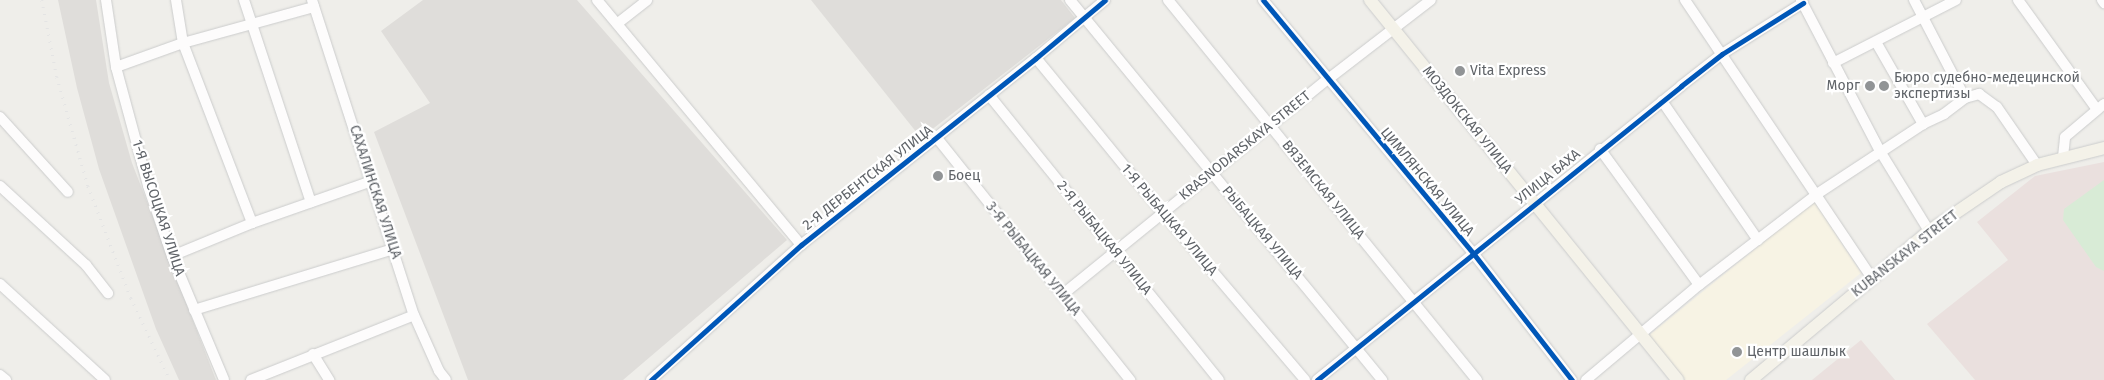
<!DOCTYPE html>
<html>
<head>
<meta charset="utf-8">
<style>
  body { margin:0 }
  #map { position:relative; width:2104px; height:380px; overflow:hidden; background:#efeeea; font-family:"Fira Sans",sans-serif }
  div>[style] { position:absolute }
  .commercial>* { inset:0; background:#f7f3e4 }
  .industrial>* { inset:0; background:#dfddda }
  .medical>* { inset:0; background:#eae0de }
  .green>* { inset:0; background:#d8ebd6 }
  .roads { filter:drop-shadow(0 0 1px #cbcccc) drop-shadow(0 0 1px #cbcccc) }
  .minor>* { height:10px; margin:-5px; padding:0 5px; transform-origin:5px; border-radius:5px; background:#fdfcfc }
  .major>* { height:12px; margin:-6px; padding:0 6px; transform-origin:6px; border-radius:6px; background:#f4f2e9 }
  .rail>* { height:2.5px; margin-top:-1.25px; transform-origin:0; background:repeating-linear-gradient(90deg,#e4e4e4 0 1px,transparent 0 7px) }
  .cycleway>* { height:5px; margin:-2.5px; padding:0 2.5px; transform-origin:2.5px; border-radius:2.5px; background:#0057b8 }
  .dots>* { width:14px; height:14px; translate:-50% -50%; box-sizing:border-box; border:2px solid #fff; border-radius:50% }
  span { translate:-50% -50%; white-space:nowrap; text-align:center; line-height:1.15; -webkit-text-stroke:4.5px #fff; paint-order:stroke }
  .poi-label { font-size:14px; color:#5f6368 }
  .left { translate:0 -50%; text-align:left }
  .right { translate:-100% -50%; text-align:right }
  .street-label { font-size:14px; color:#5f6368 }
</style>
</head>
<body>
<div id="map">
  <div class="commercial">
    <i style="clip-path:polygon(1814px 201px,1861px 273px,1726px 380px,1685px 380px,1647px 337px)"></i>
  </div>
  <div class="industrial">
    <i style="clip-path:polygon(58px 0,96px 0,109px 83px,132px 163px,216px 380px,179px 380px,156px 329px,99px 169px,77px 88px)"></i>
    <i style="clip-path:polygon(423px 0,577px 0,787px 240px,623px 380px,468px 380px,374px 132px,430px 103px,381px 31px)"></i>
    <i style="clip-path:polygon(811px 0,1061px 0,1075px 18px,921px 138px)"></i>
  </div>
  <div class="medical">
    <i style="clip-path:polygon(2104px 162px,2104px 380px,1975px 380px,1927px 324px,2008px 260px,1977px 222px,2035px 176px)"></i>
    <i style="clip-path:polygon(1861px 340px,1895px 380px,1812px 380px)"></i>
  </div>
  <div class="green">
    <i style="clip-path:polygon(2104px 180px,2104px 271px,2096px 267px,2063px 220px,2064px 209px)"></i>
  </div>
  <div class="roads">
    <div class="minor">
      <i style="left:106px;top:0;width:68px;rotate:81.5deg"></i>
      <i style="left:116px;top:67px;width:123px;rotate:74.9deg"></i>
      <i style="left:148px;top:186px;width:74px;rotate:71.1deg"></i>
      <i style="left:172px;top:256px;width:134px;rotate:67.2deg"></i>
      <i style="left:176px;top:0;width:44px;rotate:80.8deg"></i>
      <i style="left:183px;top:43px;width:193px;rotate:69deg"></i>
      <i style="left:244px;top:0;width:213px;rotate:71.7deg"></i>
      <i style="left:312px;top:0;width:331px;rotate:72.1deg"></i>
      <i style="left:414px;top:315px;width:61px;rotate:65.9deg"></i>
      <i style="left:439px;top:371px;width:11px;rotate:52deg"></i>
      <i style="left:597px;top:0;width:319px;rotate:50.2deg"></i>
      <i style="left:1070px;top:0;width:492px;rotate:50.6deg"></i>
      <i style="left:1168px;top:0;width:490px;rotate:50.9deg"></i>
      <i style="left:1263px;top:0;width:329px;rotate:50.3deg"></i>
      <i style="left:1473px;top:253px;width:161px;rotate:52.1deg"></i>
      <i style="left:1685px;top:0;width:335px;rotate:56.1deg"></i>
      <i style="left:1801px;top:0;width:170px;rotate:62.4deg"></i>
      <i style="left:1880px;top:151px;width:94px;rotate:58.5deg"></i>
      <i style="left:1914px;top:0;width:110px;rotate:62.5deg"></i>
      <i style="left:1965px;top:98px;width:15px;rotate:-16deg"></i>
      <i style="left:1979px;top:94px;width:22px;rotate:36deg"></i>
      <i style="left:1997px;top:107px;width:70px;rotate:55.4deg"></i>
      <i style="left:2018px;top:0;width:133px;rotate:54.2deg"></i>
      <i style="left:2102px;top:0;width:4px;rotate:56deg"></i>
      <i style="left:618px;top:23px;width:37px;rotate:-38deg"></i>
      <i style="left:1876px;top:42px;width:95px;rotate:60.2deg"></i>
      <i style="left:1036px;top:58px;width:200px;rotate:50.7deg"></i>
      <i style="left:1163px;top:213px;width:219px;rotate:49.6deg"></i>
      <i style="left:1833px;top:63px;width:138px;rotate:-27.1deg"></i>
      <i style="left:116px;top:67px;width:71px;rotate:-19.7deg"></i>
      <i style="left:183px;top:43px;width:136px;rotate:-15.4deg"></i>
      <i style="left:989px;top:95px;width:366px;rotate:51.1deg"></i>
      <i style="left:1662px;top:101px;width:169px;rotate:55.4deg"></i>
      <i style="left:0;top:117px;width:101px;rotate:47.8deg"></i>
      <i style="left:937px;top:138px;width:310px;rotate:51.4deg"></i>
      <i style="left:1600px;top:149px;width:168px;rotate:53.9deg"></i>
      <i style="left:2063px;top:157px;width:20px;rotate:-84deg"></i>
      <i style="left:2065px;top:137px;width:51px;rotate:-40.2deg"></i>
      <i style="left:0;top:186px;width:117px;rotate:42.6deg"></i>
      <i style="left:86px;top:265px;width:36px;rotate:52deg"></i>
      <i style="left:172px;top:256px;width:87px;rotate:-22.4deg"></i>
      <i style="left:252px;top:223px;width:127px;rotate:-19.3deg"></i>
      <i style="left:0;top:284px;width:142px;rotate:42.4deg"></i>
      <i style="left:1062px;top:295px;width:341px;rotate:-39.1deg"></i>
      <i style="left:1327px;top:80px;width:131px;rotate:-37.6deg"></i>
      <i style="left:194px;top:310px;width:209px;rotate:-17deg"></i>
      <i style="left:313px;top:354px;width:31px;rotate:58deg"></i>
      <i style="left:0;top:375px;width:8px;rotate:40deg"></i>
      <i style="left:251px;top:380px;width:175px;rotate:-21.7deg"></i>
      <i style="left:651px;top:380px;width:202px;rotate:-42deg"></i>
      <i style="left:801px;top:245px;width:300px;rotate:-38.5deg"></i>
      <i style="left:1036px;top:58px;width:90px;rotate:-40deg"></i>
      <i style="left:1317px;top:380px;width:468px;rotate:-38.9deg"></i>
      <i style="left:1681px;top:86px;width:52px;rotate:-38deg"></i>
      <i style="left:1722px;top:54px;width:96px;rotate:-32.2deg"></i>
      <i style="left:1586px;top:380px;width:148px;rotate:-40.1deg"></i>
      <i style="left:1699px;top:285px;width:149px;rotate:-37.6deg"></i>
      <i style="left:1817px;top:194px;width:127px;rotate:-33.4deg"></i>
      <i style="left:1923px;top:124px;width:23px;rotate:-25deg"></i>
      <i style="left:1944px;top:114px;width:26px;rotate:-37deg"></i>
    </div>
    <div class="major">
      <i style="left:1370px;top:0;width:489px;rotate:51deg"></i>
      <i style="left:1751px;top:380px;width:232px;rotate:-39.9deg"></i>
      <i style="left:1929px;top:231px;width:87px;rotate:-34.2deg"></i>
      <i style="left:2001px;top:182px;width:40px;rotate:-25deg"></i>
      <i style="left:2037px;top:165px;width:69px;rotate:-14.2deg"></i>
    </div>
  </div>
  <div class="rail">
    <i style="left:42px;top:0;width:78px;rotate:79deg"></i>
    <i style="left:57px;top:77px;width:113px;rotate:74.1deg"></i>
    <i style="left:88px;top:186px;width:120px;rotate:69deg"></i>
    <i style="left:131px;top:298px;width:91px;rotate:64.6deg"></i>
  </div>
  <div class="cycleway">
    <i style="left:1263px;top:0;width:329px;rotate:50.3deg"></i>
    <i style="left:1473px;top:253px;width:161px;rotate:52.1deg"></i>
    <i style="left:651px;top:380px;width:202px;rotate:-42deg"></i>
    <i style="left:801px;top:245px;width:300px;rotate:-38.5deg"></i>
    <i style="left:1036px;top:58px;width:90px;rotate:-40deg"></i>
    <i style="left:1317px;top:380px;width:468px;rotate:-38.9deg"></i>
    <i style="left:1681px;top:86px;width:52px;rotate:-38deg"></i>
    <i style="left:1722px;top:54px;width:96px;rotate:-32.2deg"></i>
  </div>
  <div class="dots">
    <i style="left:1460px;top:71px;background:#919496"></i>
    <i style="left:1870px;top:86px;background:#919496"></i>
    <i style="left:1884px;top:86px;background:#919496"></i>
    <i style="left:938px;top:176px;background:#919496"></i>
    <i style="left:1737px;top:352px;background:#919496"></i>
  </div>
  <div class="poi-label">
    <span class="left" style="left:1470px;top:71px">Vita Express</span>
    <span class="left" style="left:1894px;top:86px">Бюро судебно-медецинской<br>экспертизы</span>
    <span class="right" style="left:1860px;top:86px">Морг</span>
    <span class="left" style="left:948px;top:176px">Боец</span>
    <span class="left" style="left:1747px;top:352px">Центр шашлык</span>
  </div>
  <div class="street-label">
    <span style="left:1467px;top:120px;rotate:51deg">МОЗДОКСКАЯ УЛИЦА</span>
    <span style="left:1245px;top:146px;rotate:-39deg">KRASNODARSKAYA STREET</span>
    <span style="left:1548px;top:177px;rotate:-39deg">УЛИЦА БАХА</span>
    <span style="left:868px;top:178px;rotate:-38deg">2-Я ДЕРБЕНТСКАЯ УЛИЦА</span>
    <span style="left:1427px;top:182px;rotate:50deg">ЦИМЛЯНСКАЯ УЛИЦА</span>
    <span style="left:1323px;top:190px;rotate:51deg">ВЯЗЕМСКАЯ УЛИЦА</span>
    <span style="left:375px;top:192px;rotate:72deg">САХАЛИНСКАЯ УЛИЦА</span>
    <span style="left:158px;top:208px;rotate:72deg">1-Я ВЫСОЦКАЯ УЛИЦА</span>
    <span style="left:1169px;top:220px;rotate:50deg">1-Я РЫБАЦКАЯ УЛИЦА</span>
    <span style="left:1262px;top:233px;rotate:50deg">РЫБАЦКАЯ УЛИЦА</span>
    <span style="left:1104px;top:238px;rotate:51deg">2-Я РЫБАЦКАЯ УЛИЦА</span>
    <span style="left:1905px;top:254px;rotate:-38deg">KUBANSKAYA STREET</span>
    <span style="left:1033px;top:259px;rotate:51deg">3-Я РЫБАЦКАЯ УЛИЦА</span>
  </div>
</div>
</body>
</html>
